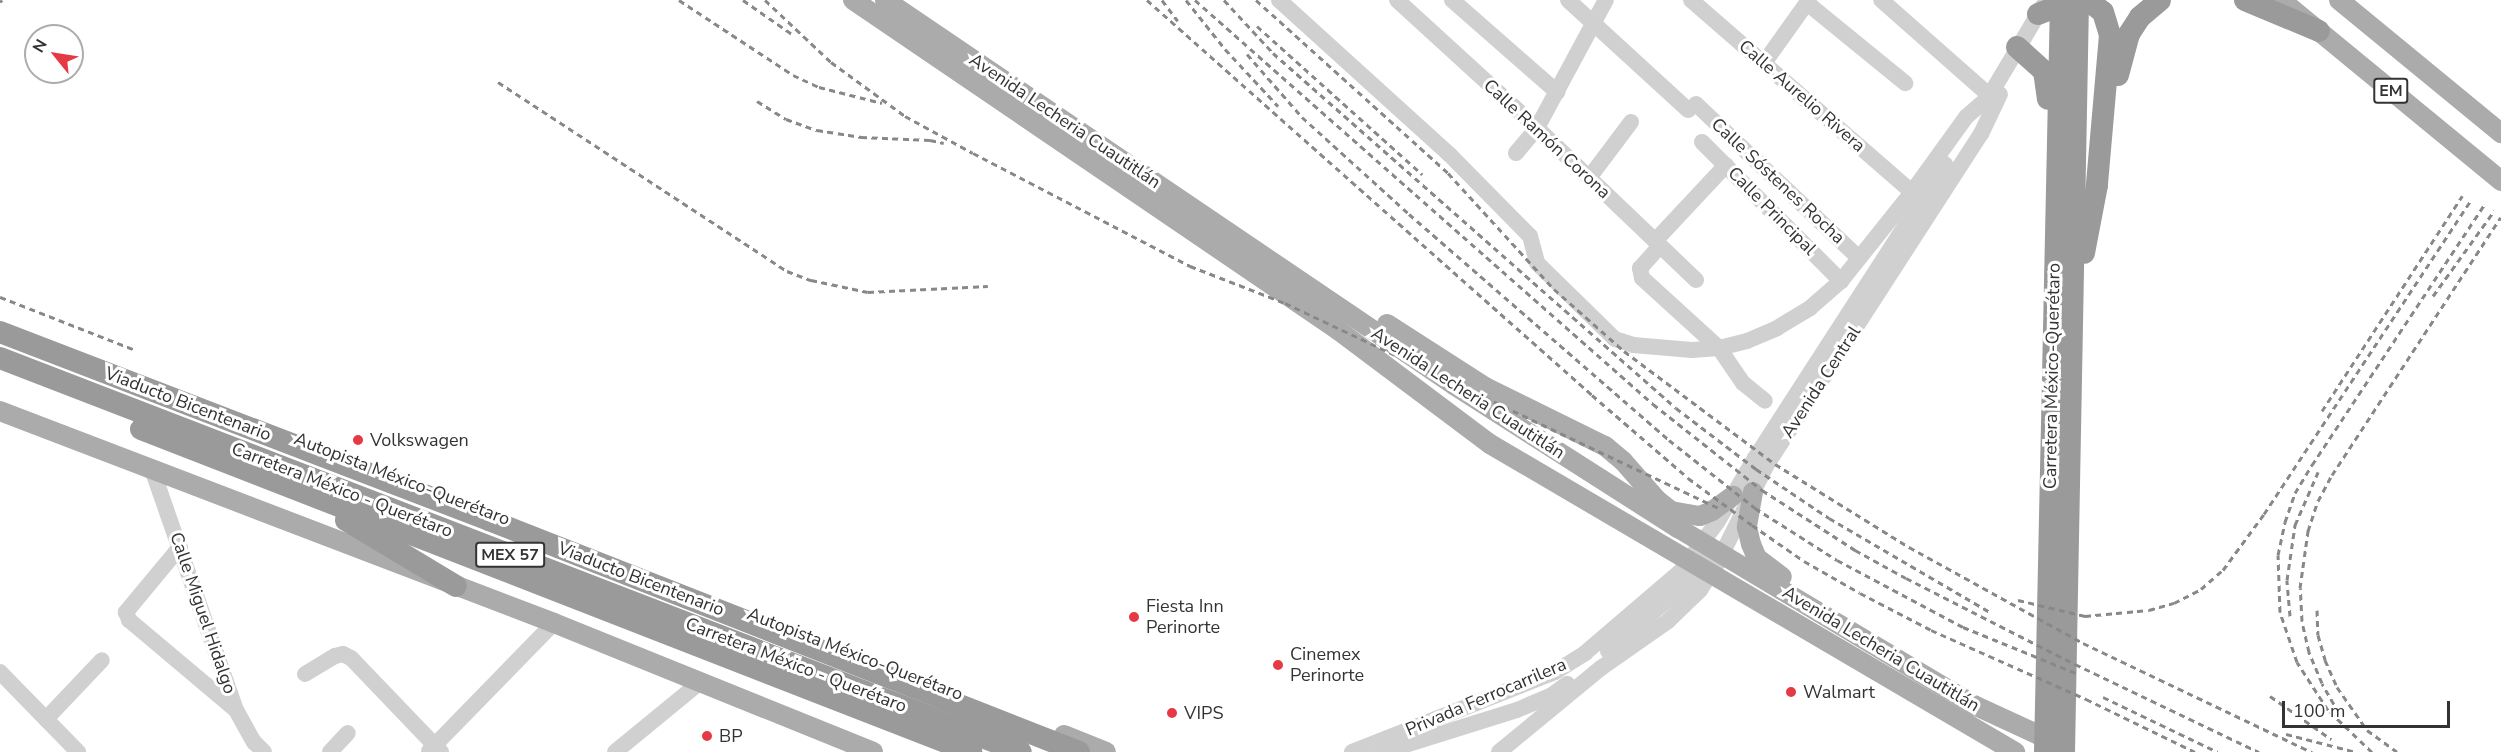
<!DOCTYPE html>
<html>
<head>
<meta charset="utf-8">
<style>
  body { margin:0 }
  #map { position:relative; width:2501px; height:752px; overflow:hidden; background:#fff; font-family:"Nunito Sans",sans-serif }
  div>[style] { position:absolute }
  .minor>* { height:16px; margin:-8px; padding:0 8px; transform-origin:8px; border-radius:8px; background:#d0d0d0 }
  .major>* { height:20px; margin:-10px; padding:0 10px; transform-origin:10px; border-radius:10px; background:#ababab }
  .highway>* { height:22px; margin:-11px; padding:0 11px; transform-origin:11px; border-radius:11px; background:#9a9a9a }
  .rail>* { height:3px; margin-top:-1.5px; transform-origin:0; background:repeating-linear-gradient(90deg,#888 0 6px,transparent 0 10.5px) }
  .dots>* { width:16px; height:16px; translate:-50% -50%; box-sizing:border-box; border:3px solid #fff; border-radius:50% }
  span { translate:-50% -50%; white-space:nowrap; text-align:center; line-height:1.15; -webkit-text-stroke:6px #fff; paint-order:stroke }
  .shield-label span { padding:2px 4px; background:#fff; border:2px solid; border-radius:4px; -webkit-text-stroke-width:0 }
  .shield-label { font-size:16px; color:#333; font-weight:700 }
  .street-label { font-size:18px; color:#333 }
  .poi-label { font-size:18px; color:#333 }
  .left { translate:0 -50%; text-align:left }
  .north { position:absolute; left:24px; top:24px; width:60px; height:60px; box-sizing:border-box; background:#fff; border:2px solid #adadad; border-radius:50%; rotate:300deg; font-size:16px; font-weight:700; line-height:24px; text-align:center; color:#333 }
  .north::after { content:''; display:block; margin:auto; width:21px; height:27px; background:#e63946; clip-path:polygon(50% 0,100% 100%,50% 72%,0 100%) }
  .scale { position:absolute; left:2282px; top:701px; width:168px; height:27px; box-sizing:border-box; border:3px solid #333; border-top:0; padding-left:8px; font-size:18px; line-height:21px; white-space:nowrap; color:#333; -webkit-text-stroke:4px #fff; paint-order:stroke }
</style>
</head>
<body>
<div id="map">
  <div class="minor">
    <i style="left:1279px;top:0;width:231px;rotate:42.2deg"></i>
    <i style="left:1450px;top:155px;width:114px;rotate:45.4deg"></i>
    <i style="left:1530px;top:236px;width:28px;rotate:75deg"></i>
    <i style="left:1537px;top:263px;width:109px;rotate:44.3deg"></i>
    <i style="left:1615px;top:339px;width:19px;rotate:18deg"></i>
    <i style="left:1633px;top:345px;width:59px;rotate:4.8deg"></i>
    <i style="left:1692px;top:350px;width:27px;rotate:-4deg"></i>
    <i style="left:1719px;top:348px;width:29px;rotate:-14deg"></i>
    <i style="left:1747px;top:341px;width:33px;rotate:-23deg"></i>
    <i style="left:1777px;top:328px;width:39px;rotate:-31deg"></i>
    <i style="left:1810px;top:308px;width:41px;rotate:-41.1deg"></i>
    <i style="left:1841px;top:281px;width:114px;rotate:-51.4deg"></i>
    <i style="left:1912px;top:192px;width:92px;rotate:-54.2deg"></i>
    <i style="left:1966px;top:117px;width:32px;rotate:-41deg"></i>
    <i style="left:1990px;top:96px;width:145px;rotate:-138.6deg"></i>
    <i style="left:1397px;top:0;width:190px;rotate:42.4deg"></i>
    <i style="left:1537px;top:128px;width:220px;rotate:43.7deg"></i>
    <i style="left:1452px;top:0;width:140px;rotate:41.2deg"></i>
    <i style="left:1568px;top:0;width:163px;rotate:42.5deg"></i>
    <i style="left:1691px;top:0;width:293px;rotate:41deg"></i>
    <i style="left:1807px;top:3px;width:127px;rotate:39.2deg"></i>
    <i style="left:1764px;top:63px;width:77px;rotate:-54.5deg"></i>
    <i style="left:1696px;top:104px;width:224px;rotate:43.4deg"></i>
    <i style="left:1984px;top:105px;width:115px;rotate:-59.2deg"></i>
    <i style="left:1702px;top:142px;width:197px;rotate:45deg"></i>
    <i style="left:1516px;top:153px;width:33px;rotate:-50deg"></i>
    <i style="left:1537px;top:128px;width:145px;rotate:-61.7deg"></i>
    <i style="left:1589px;top:178px;width:70px;rotate:-53.1deg"></i>
    <i style="left:1655px;top:241px;width:104px;rotate:-46.9deg"></i>
    <i style="left:1660px;top:246px;width:30px;rotate:132deg"></i>
    <i style="left:1640px;top:268px;width:10px;rotate:79deg"></i>
    <i style="left:1642px;top:278px;width:104px;rotate:42.3deg"></i>
    <i style="left:1719px;top:348px;width:42px;rotate:55.6deg"></i>
    <i style="left:1743px;top:383px;width:28px;rotate:39deg"></i>
    <i style="left:152px;top:469px;width:255px;rotate:70.8deg"></i>
    <i style="left:236px;top:710px;width:37px;rotate:61deg"></i>
    <i style="left:254px;top:742px;width:14px;rotate:45deg"></i>
    <i style="left:180px;top:547px;width:85px;rotate:129.7deg"></i>
    <i style="left:126px;top:612px;width:9px;rotate:69deg"></i>
    <i style="left:129px;top:620px;width:140px;rotate:40.1deg"></i>
    <i style="left:1608px;top:651px;width:125px;rotate:-40.8deg"></i>
    <i style="left:1703px;top:569px;width:10px;rotate:-61deg"></i>
    <i style="left:0;top:672px;width:112px;rotate:45.7deg"></i>
    <i style="left:305px;top:674px;width:35px;rotate:-31deg"></i>
    <i style="left:335px;top:656px;width:8px;rotate:-14deg"></i>
    <i style="left:343px;top:654px;width:9px;rotate:27deg"></i>
    <i style="left:351px;top:658px;width:130px;rotate:46.2deg"></i>
    <i style="left:46px;top:719px;width:81px;rotate:-46.5deg"></i>
    <i style="left:429px;top:751px;width:179px;rotate:-45.7deg"></i>
    <i style="left:330px;top:752px;width:26px;rotate:-47deg"></i>
    <i style="left:615px;top:752px;width:109px;rotate:-39.4deg"></i>
    <i style="left:1352px;top:752px;width:218px;rotate:-21.5deg"></i>
    <i style="left:1555px;top:672px;width:36px;rotate:-32deg"></i>
    <i style="left:1585px;top:653px;width:126px;rotate:-40.5deg"></i>
    <i style="left:1681px;top:571px;width:62px;rotate:-53.5deg"></i>
    <i style="left:1718px;top:521px;width:73px;rotate:-59.6deg"></i>
    <i style="left:1755px;top:458px;width:350px;rotate:-57.1deg"></i>
    <i style="left:1383px;top:752px;width:140px;rotate:-17.4deg"></i>
    <i style="left:1517px;top:710px;width:38px;rotate:-23deg"></i>
    <i style="left:1552px;top:695px;width:19px;rotate:-36deg"></i>
    <i style="left:1499px;top:752px;width:132px;rotate:-39.5deg"></i>
    <i style="left:1601px;top:668px;width:82px;rotate:-35deg"></i>
    <i style="left:1668px;top:621px;width:45px;rotate:-44.1deg"></i>
    <i style="left:1700px;top:590px;width:33px;rotate:-57deg"></i>
    <i style="left:1718px;top:562px;width:107px;rotate:-63.4deg"></i>
    <i style="left:1766px;top:466px;width:396px;rotate:-57.1deg"></i>
    <i style="left:1981px;top:134px;width:44px;rotate:-64.6deg"></i>
  </div>
  <div class="major">
    <i style="left:853px;top:0;width:587px;rotate:34.23deg"></i>
    <i style="left:1338px;top:330px;width:190px;rotate:36.9deg"></i>
    <i style="left:1490px;top:444px;width:609px;rotate:30.4deg"></i>
    <i style="left:885px;top:0;width:687px;rotate:34.08deg"></i>
    <i style="left:1454px;top:385px;width:266px;rotate:32.6deg"></i>
    <i style="left:1678px;top:528px;width:347px;rotate:30.9deg"></i>
    <i style="left:1976px;top:706px;width:88px;rotate:24.8deg"></i>
    <i style="left:2281px;top:0;width:285px;rotate:39.4deg"></i>
    <i style="left:2339px;top:0;width:210px;rotate:39.4deg"></i>
    <i style="left:1387px;top:324px;width:117px;rotate:32.7deg"></i>
    <i style="left:1485px;top:387px;width:134px;rotate:26.2deg"></i>
    <i style="left:1605px;top:446px;width:23px;rotate:40deg"></i>
    <i style="left:1623px;top:461px;width:52px;rotate:48.9deg"></i>
    <i style="left:1657px;top:500px;width:18px;rotate:38deg"></i>
    <i style="left:1671px;top:511px;width:29px;rotate:10deg"></i>
    <i style="left:1700px;top:516px;width:13px;rotate:-23deg"></i>
    <i style="left:1712px;top:511px;width:26px;rotate:-36deg"></i>
    <i style="left:0;top:411px;width:593px;rotate:20.94deg"></i>
    <i style="left:554px;top:623px;width:344px;rotate:22deg"></i>
    <i style="left:1753px;top:492px;width:36px;rotate:100deg"></i>
    <i style="left:1747px;top:527px;width:17px;rotate:77deg"></i>
    <i style="left:1751px;top:544px;width:15px;rotate:67deg"></i>
    <i style="left:1757px;top:558px;width:31px;rotate:37deg"></i>
    <i style="left:1064px;top:735px;width:45px;rotate:22deg"></i>
  </div>
  <div class="highway">
    <i style="left:2079px;top:0;width:11px;rotate:10deg"></i>
    <i style="left:2090px;top:2px;width:16px;rotate:38deg"></i>
    <i style="left:2103px;top:12px;width:24px;rotate:73deg"></i>
    <i style="left:2110px;top:35px;width:151px;rotate:95deg"></i>
    <i style="left:2097px;top:185px;width:69px;rotate:100.8deg"></i>
    <i style="left:2245px;top:0;width:80px;rotate:22.7deg"></i>
    <i style="left:2038px;top:14px;width:36px;rotate:-21deg"></i>
    <i style="left:2017px;top:47px;width:36px;rotate:42deg"></i>
    <i style="left:2044px;top:71px;width:28px;rotate:82deg"></i>
    <i style="left:2118px;top:75px;width:42px;rotate:-75deg"></i>
    <i style="left:2129px;top:34px;width:20px;rotate:-57deg"></i>
    <i style="left:2140px;top:17px;width:26px;rotate:-40deg"></i>
    <i style="left:0;top:332px;width:524px;rotate:21.03deg"></i>
    <i style="left:489px;top:520px;width:634px;rotate:21.47deg"></i>
    <i style="left:0;top:358px;width:1094px;rotate:21.1deg"></i>
    <i style="left:141px;top:429px;width:891px;rotate:21.26deg"></i>
    <i style="left:346px;top:520px;width:128px;rotate:31deg"></i>
    <i style="left:2045px;top:752px;width:752px;rotate:-88.78deg"></i>
    <i style="left:2064px;top:752px;width:752px;rotate:-88.93deg"></i>
  </div>
  <div class="rail">
    <i style="left:679px;top:0;width:136px;rotate:33.3deg"></i>
    <i style="left:793px;top:75px;width:29px;rotate:25deg"></i>
    <i style="left:819px;top:87px;width:65px;rotate:14.3deg"></i>
    <i style="left:743px;top:0;width:60px;rotate:34.8deg"></i>
    <i style="left:765px;top:0;width:91px;rotate:43.2deg"></i>
    <i style="left:831px;top:62px;width:92px;rotate:36.1deg"></i>
    <i style="left:905px;top:116px;width:77px;rotate:28.6deg"></i>
    <i style="left:973px;top:153px;width:245px;rotate:27.5deg"></i>
    <i style="left:1190px;top:266px;width:102px;rotate:21.3deg"></i>
    <i style="left:1285px;top:303px;width:481px;rotate:25.3deg"></i>
    <i style="left:1147px;top:0;width:595px;rotate:41.59deg"></i>
    <i style="left:1592px;top:395px;width:127px;rotate:40.8deg"></i>
    <i style="left:1688px;top:478px;width:79px;rotate:36.3deg"></i>
    <i style="left:1752px;top:525px;width:63px;rotate:34.7deg"></i>
    <i style="left:1804px;top:561px;width:64px;rotate:29.7deg"></i>
    <i style="left:1860px;top:593px;width:80px;rotate:27.5deg"></i>
    <i style="left:1931px;top:630px;width:170px;rotate:24deg"></i>
    <i style="left:2086px;top:699px;width:121px;rotate:25.9deg"></i>
    <i style="left:1162px;top:0;width:26px;rotate:53deg"></i>
    <i style="left:1186px;top:0;width:63px;rotate:51.5deg"></i>
    <i style="left:1225px;top:49px;width:78px;rotate:47.1deg"></i>
    <i style="left:1195px;top:0;width:611px;rotate:41.42deg"></i>
    <i style="left:1653px;top:404px;width:139px;rotate:38.3deg"></i>
    <i style="left:1762px;top:490px;width:111px;rotate:32.8deg"></i>
    <i style="left:1855px;top:550px;width:58px;rotate:28.8deg"></i>
    <i style="left:1906px;top:578px;width:190px;rotate:27deg"></i>
    <i style="left:2075px;top:664px;width:204px;rotate:25.6deg"></i>
    <i style="left:1224px;top:0;width:72px;rotate:47.2deg"></i>
    <i style="left:1273px;top:53px;width:537px;rotate:41.38deg"></i>
    <i style="left:1676px;top:408px;width:101px;rotate:37.3deg"></i>
    <i style="left:1756px;top:469px;width:88px;rotate:33.9deg"></i>
    <i style="left:1829px;top:518px;width:186px;rotate:30.3deg"></i>
    <i style="left:1256px;top:0;width:258px;rotate:42deg"></i>
    <i style="left:1448px;top:173px;width:157px;rotate:47.6deg"></i>
    <i style="left:1554px;top:289px;width:94px;rotate:41.5deg"></i>
    <i style="left:1624px;top:351px;width:189px;rotate:36.8deg"></i>
    <i style="left:1775px;top:464px;width:158px;rotate:31.8deg"></i>
    <i style="left:1909px;top:547px;width:199px;rotate:28.9deg"></i>
    <i style="left:2083px;top:643px;width:254px;rotate:25.5deg"></i>
    <i style="left:0;top:2px;width:3px;rotate:-45deg"></i>
    <i style="left:1257px;top:26px;width:222px;rotate:41.9deg"></i>
    <i style="left:1247px;top:54px;width:84px;rotate:48.9deg"></i>
    <i style="left:1302px;top:117px;width:144px;rotate:42.2deg"></i>
    <i style="left:1409px;top:214px;width:344px;rotate:41deg"></i>
    <i style="left:1669px;top:440px;width:110px;rotate:38.3deg"></i>
    <i style="left:1755px;top:508px;width:97px;rotate:32.4deg"></i>
    <i style="left:1837px;top:560px;width:143px;rotate:28deg"></i>
    <i style="left:1963px;top:627px;width:122px;rotate:22.2deg"></i>
    <i style="left:498px;top:82px;width:345px;rotate:33.2deg"></i>
    <i style="left:787px;top:271px;width:26px;rotate:21deg"></i>
    <i style="left:811px;top:280px;width:58px;rotate:11.9deg"></i>
    <i style="left:868px;top:292px;width:120px;rotate:-2.9deg"></i>
    <i style="left:757px;top:101px;width:34px;rotate:32deg"></i>
    <i style="left:786px;top:119px;width:33px;rotate:20deg"></i>
    <i style="left:817px;top:130px;width:45px;rotate:9deg"></i>
    <i style="left:861px;top:137px;width:69px;rotate:2.5deg"></i>
    <i style="left:930px;top:140px;width:14px;rotate:12deg"></i>
    <i style="left:2433px;top:296px;width:105px;rotate:-54.3deg"></i>
    <i style="left:0;top:297px;width:143px;rotate:21.4deg"></i>
    <i style="left:2322px;top:411px;width:257px;rotate:-56.9deg"></i>
    <i style="left:2018px;top:600px;width:69px;rotate:13.4deg"></i>
    <i style="left:2085px;top:616px;width:64px;rotate:-5.4deg"></i>
    <i style="left:2149px;top:610px;width:26px;rotate:-16deg"></i>
    <i style="left:2174px;top:603px;width:30px;rotate:-27deg"></i>
    <i style="left:2201px;top:589px;width:29px;rotate:-41deg"></i>
    <i style="left:2223px;top:570px;width:69px;rotate:-53.8deg"></i>
    <i style="left:2264px;top:514px;width:374px;rotate:-56.6deg"></i>
    <i style="left:2317px;top:610px;width:25px;rotate:88deg"></i>
    <i style="left:2318px;top:635px;width:26px;rotate:74deg"></i>
    <i style="left:2325px;top:660px;width:30px;rotate:66deg"></i>
    <i style="left:2337px;top:687px;width:52px;rotate:55.1deg"></i>
    <i style="left:2367px;top:730px;width:37px;rotate:36deg"></i>
    <i style="left:2290px;top:616px;width:36px;rotate:-95deg"></i>
    <i style="left:2287px;top:580px;width:56px;rotate:-81.7deg"></i>
    <i style="left:2295px;top:525px;width:58px;rotate:-66.5deg"></i>
    <i style="left:2270px;top:696px;width:75px;rotate:35.2deg"></i>
    <i style="left:2103px;top:697px;width:127px;rotate:25.6deg"></i>
    <i style="left:2339px;top:713px;width:34px;rotate:-120deg"></i>
    <i style="left:2322px;top:683px;width:34px;rotate:-113deg"></i>
    <i style="left:2309px;top:652px;width:32px;rotate:-103deg"></i>
    <i style="left:2302px;top:621px;width:33px;rotate:-93deg"></i>
    <i style="left:2300px;top:588px;width:58px;rotate:-82deg"></i>
    <i style="left:2308px;top:531px;width:32px;rotate:-72deg"></i>
    <i style="left:2318px;top:501px;width:30px;rotate:-62deg"></i>
    <i style="left:2332px;top:475px;width:308px;rotate:-56.8deg"></i>
    <i style="left:2286px;top:734px;width:72px;rotate:14.4deg"></i>
    <i style="left:2372px;top:752px;width:61px;rotate:-136.3deg"></i>
    <i style="left:2328px;top:710px;width:57px;rotate:-122.9deg"></i>
    <i style="left:2297px;top:662px;width:53px;rotate:-108.8deg"></i>
    <i style="left:2280px;top:612px;width:57px;rotate:-92deg"></i>
    <i style="left:2278px;top:555px;width:34px;rotate:-78deg"></i>
    <i style="left:2285px;top:522px;width:31px;rotate:-71deg"></i>
    <i style="left:2295px;top:493px;width:33px;rotate:-59deg"></i>
    <i style="left:2312px;top:465px;width:312px;rotate:-56.5deg"></i>
  </div>
  <div class="dots">
    <i style="left:358px;top:440px;background:#e63946"></i>
    <i style="left:1134px;top:617px;background:#e63946"></i>
    <i style="left:1278px;top:665px;background:#e63946"></i>
    <i style="left:1791px;top:692px;background:#e63946"></i>
    <i style="left:1172px;top:713px;background:#e63946"></i>
    <i style="left:707px;top:736px;background:#e63946"></i>
  </div>
  <div class="shield-label">
    <span style="left:2391px;top:91px">EM</span>
    <span style="left:510px;top:555px">MEX 57</span>
  </div>
  <div class="street-label">
    <span style="left:1802px;top:96px;rotate:41deg">Calle Aurelio Rivera</span>
    <span style="left:1065px;top:121px;rotate:34deg">Avenida Lecheria Cuautitlán</span>
    <span style="left:1547px;top:139px;rotate:43deg">Calle Ramón Corona</span>
    <span style="left:1778px;top:181px;rotate:43deg">Calle Sóstenes Rocha</span>
    <span style="left:1772px;top:211px;rotate:45deg">Calle Principal</span>
    <span style="left:2052px;top:376px;rotate:-89deg">Carretera México-Querétaro</span>
    <span style="left:1821px;top:382px;rotate:-57deg">Avenida Central</span>
    <span style="left:1468px;top:393px;rotate:33deg">Avenida Lecheria Cuautitlán</span>
    <span style="left:188px;top:404px;rotate:21deg">Viaducto Bicentenario</span>
    <span style="left:402px;top:479px;rotate:21deg">Autopista México-Querétaro</span>
    <span style="left:342px;top:490px;rotate:21deg">Carretera México - Querétaro</span>
    <span style="left:641px;top:579px;rotate:21deg">Viaducto Bicentenario</span>
    <span style="left:203px;top:613px;rotate:71deg">Calle Miguel Hidalgo</span>
    <span style="left:1881px;top:649px;rotate:31deg">Avenida Lecheria Cuautitlán</span>
    <span style="left:855px;top:654px;rotate:21deg">Autopista México-Querétaro</span>
    <span style="left:796px;top:665px;rotate:21deg">Carretera México - Querétaro</span>
    <span style="left:1486px;top:697px;rotate:-23deg">Privada Ferrocarrilera</span>
  </div>
  <div class="poi-label">
    <span class="left" style="left:370px;top:440px">Volkswagen</span>
    <span class="left" style="left:1146px;top:617px">Fiesta Inn<br>Perinorte</span>
    <span class="left" style="left:1290px;top:665px">Cinemex<br>Perinorte</span>
    <span class="left" style="left:1803px;top:692px">Walmart</span>
    <span class="left" style="left:1184px;top:713px">VIPS</span>
    <span class="left" style="left:719px;top:736px">BP</span>
  </div>
  <div class="north">N</div>
  <div class="scale">100 m</div>
</div>
</body>
</html>
